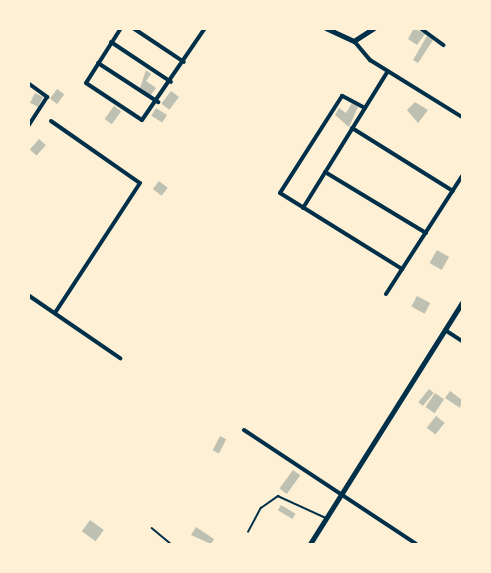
<!DOCTYPE html>
<html>
<head>
<meta charset="utf-8">
<style>
  body { margin:0 }
  #map { position:relative; width:491px; height:573px; overflow:hidden; background:#fdf0d5; font-family:"Noto Sans",sans-serif }
  div>[style] { position:absolute }
  .building>* { inset:0; background:#bec0b2; transform-origin:0 0 }
  .path>* { height:1.5px; margin:-0.75px; padding:0 0.75px; transform-origin:0.75px; border-radius:0.75px; background:#003049 }
  .service>* { height:1.5px; margin:-0.75px; padding:0 0.75px; transform-origin:0.75px; border-radius:0.75px; background:#003049 }
  .minor>* { height:4px; margin:-2px; padding:0 2px; transform-origin:2px; border-radius:2px; background:#003049 }
  .tertiary>* { height:4.5px; margin:-2.25px; padding:0 2.25px; transform-origin:2.25px; border-radius:2.25px; background:#003049 }
  span { translate:-50% -50%; white-space:nowrap; text-align:center; line-height:1.15; -webkit-text-stroke:6px #fdf0d5; paint-order:stroke }
  .frame { position:absolute; inset:0; border:30px solid #fdf0d5; pointer-events:none }
</style>
</head>
<body>
<div id="map">
  <div class="building">
    <i style="clip-path:polygon(414px 28px,425px 34px,417px 45px,408px 39px)"></i>
    <i style="clip-path:polygon(427px 36px,433px 40px,418px 63px,413px 60px)"></i>
    <i style="clip-path:polygon(146px 70px,151px 74px,146px 81px,156px 88px,150px 96px,140px 88px)"></i>
    <i style="left:57px;top:89px;width:9px;height:12px;rotate:36deg"></i>
    <i style="left:171px;top:91px;width:10px;height:16px;rotate:37deg"></i>
    <i style="left:35px;top:93px;width:9px;height:11px;rotate:27deg"></i>
    <i style="clip-path:polygon(415px 102px,428px 110px,418px 123px,407px 110px)"></i>
    <i style="clip-path:polygon(352px 103px,358px 107px,349px 127px,335px 115px,339px 108px,346px 113px)"></i>
    <i style="left:114px;top:106px;width:9px;height:16px;rotate:36deg"></i>
    <i style="left:156px;top:108px;width:13px;height:9px;rotate:32deg"></i>
    <i style="left:39px;top:139px;width:9px;height:14px;rotate:41deg"></i>
    <i style="left:159px;top:181px;width:11px;height:10px;rotate:38deg"></i>
    <i style="left:437px;top:250px;width:14px;height:15px;rotate:30deg"></i>
    <i style="left:417px;top:296px;width:15px;height:12px;rotate:28deg"></i>
    <i style="left:429px;top:389px;width:6px;height:17px;rotate:39deg"></i>
    <i style="clip-path:polygon(450px 391px,462px 400px,460px 408px,445px 398px)"></i>
    <i style="left:435px;top:393px;width:11px;height:17px;rotate:34deg"></i>
    <i style="left:436px;top:416px;width:11px;height:15px;rotate:38deg"></i>
    <i style="left:220px;top:436px;width:7px;height:16px;rotate:27deg"></i>
    <i style="left:293px;top:470px;width:9px;height:23px;rotate:36deg"></i>
    <i style="left:281px;top:505px;width:17px;height:6px;rotate:31deg"></i>
    <i style="left:90px;top:520px;width:17px;height:14px;rotate:36deg"></i>
    <i style="clip-path:polygon(196px 527px,214px 539px,211px 544px,191px 535px)"></i>
  </div>
  <div class="path">
    <i style="left:152px;top:528px;width:25px;rotate:40deg"></i>
  </div>
  <div class="service">
    <i style="left:248px;top:532px;width:27px;rotate:-62deg"></i>
    <i style="left:261px;top:508px;width:21px;rotate:-35deg"></i>
    <i style="left:278px;top:496px;width:53px;rotate:24.6deg"></i>
  </div>
  <div class="minor">
    <i style="left:121px;top:28px;width:65px;rotate:122.5deg"></i>
    <i style="left:86px;top:83px;width:67px;rotate:33.5deg"></i>
    <i style="left:142px;top:120px;width:112px;rotate:-55.6deg"></i>
    <i style="left:133px;top:28px;width:61px;rotate:33.7deg"></i>
    <i style="left:420px;top:28px;width:29px;rotate:36deg"></i>
    <i style="left:354px;top:41px;width:25px;rotate:50deg"></i>
    <i style="left:370px;top:60px;width:108px;rotate:31.8deg"></i>
    <i style="left:111px;top:42px;width:72px;rotate:33.7deg"></i>
    <i style="left:98px;top:63px;width:72px;rotate:33deg"></i>
    <i style="left:28px;top:83px;width:24px;rotate:36deg"></i>
    <i style="left:47px;top:97px;width:35px;rotate:123deg"></i>
    <i style="left:365px;top:108px;width:26px;rotate:-152deg"></i>
    <i style="left:342px;top:96px;width:115px;rotate:122.6deg"></i>
    <i style="left:280px;top:193px;width:144px;rotate:31.9deg"></i>
    <i style="left:51px;top:121px;width:108px;rotate:34.9deg"></i>
    <i style="left:140px;top:183px;width:155px;rotate:123.2deg"></i>
    <i style="left:352px;top:128px;width:119px;rotate:32deg"></i>
    <i style="left:325px;top:172px;width:118px;rotate:31.1deg"></i>
    <i style="left:303px;top:208px;width:161px;rotate:-58.2deg"></i>
    <i style="left:386px;top:294px;width:140px;rotate:-57.2deg"></i>
    <i style="left:28px;top:295px;width:112px;rotate:34.4deg"></i>
    <i style="left:445px;top:330px;width:20px;rotate:33deg"></i>
    <i style="left:244px;top:430px;width:206px;rotate:33.5deg"></i>
  </div>
  <div class="tertiary">
    <i style="left:326px;top:28px;width:31px;rotate:25deg"></i>
    <i style="left:354px;top:41px;width:24px;rotate:-33deg"></i>
    <i style="left:310px;top:544px;width:285px;rotate:-57.8deg"></i>
  </div>
  <div class="frame"></div>
</div>
</body>
</html>
